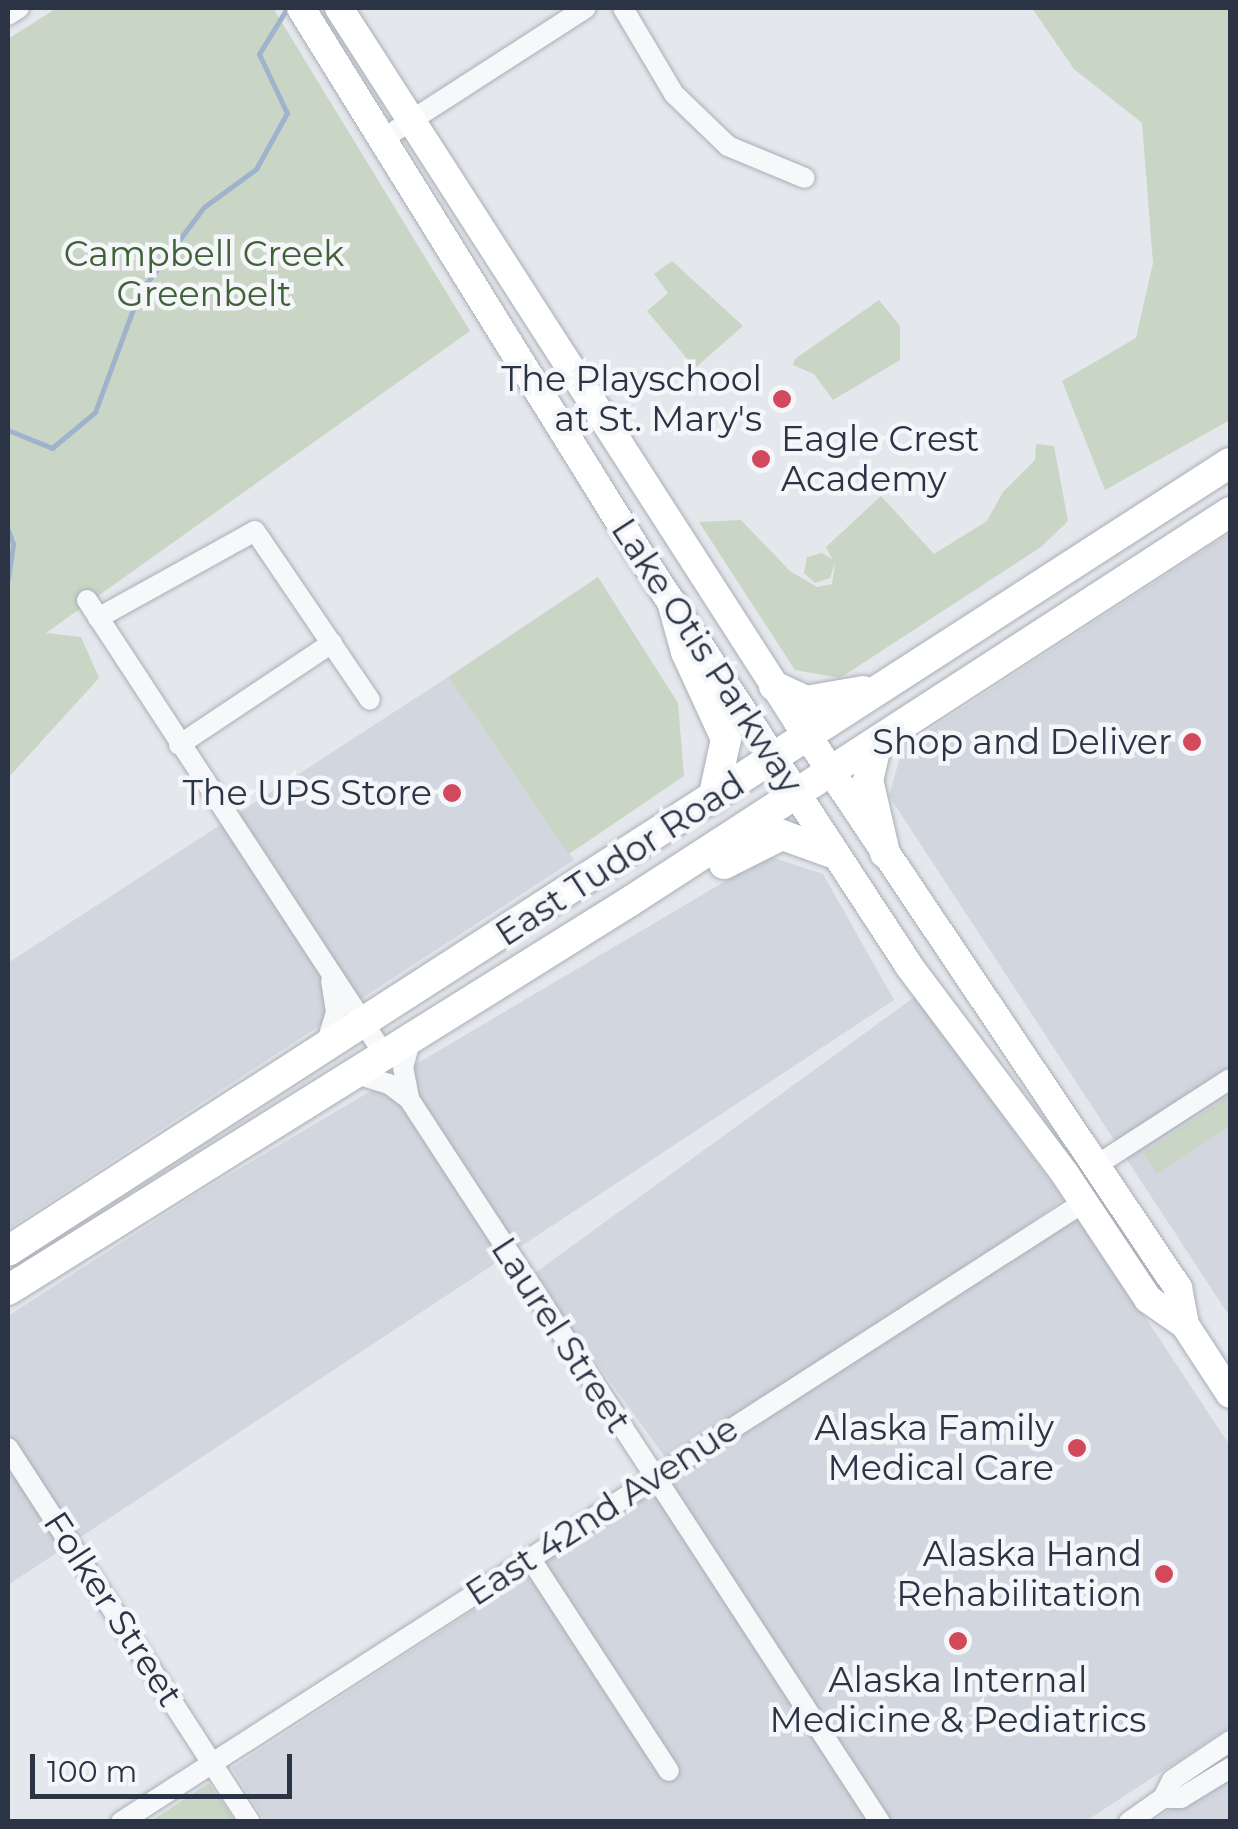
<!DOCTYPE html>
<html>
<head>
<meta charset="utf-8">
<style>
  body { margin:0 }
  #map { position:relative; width:1238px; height:1829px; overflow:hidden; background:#e4e7ec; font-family:Montserrat,sans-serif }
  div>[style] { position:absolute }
  .built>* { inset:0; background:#d2d6de; transform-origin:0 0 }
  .green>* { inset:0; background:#c9d6c5 }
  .stream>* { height:5px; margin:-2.5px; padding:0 2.5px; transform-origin:2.5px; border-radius:2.5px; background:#9fb4cc }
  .roads { filter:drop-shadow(0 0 2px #a9aeb7) drop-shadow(0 0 2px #a9aeb7) }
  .minor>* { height:20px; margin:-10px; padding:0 10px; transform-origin:10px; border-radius:10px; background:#f7f8fa }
  .secondary>* { height:28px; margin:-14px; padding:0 14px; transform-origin:14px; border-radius:14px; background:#fff }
  .primary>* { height:30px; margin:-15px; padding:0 15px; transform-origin:15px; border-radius:15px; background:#fff }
  .dots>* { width:28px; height:28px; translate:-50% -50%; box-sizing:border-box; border:5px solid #f4f6f9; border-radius:50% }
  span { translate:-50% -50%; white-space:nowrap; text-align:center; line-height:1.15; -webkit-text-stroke:9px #f4f6f9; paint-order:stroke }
  .park-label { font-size:35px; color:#3f6138 }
  .poi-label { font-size:35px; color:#2b3445 }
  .right { translate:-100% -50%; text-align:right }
  .left { translate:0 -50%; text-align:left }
  .street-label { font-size:35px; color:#2b3445 }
  .frame { position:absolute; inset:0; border:10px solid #2b3445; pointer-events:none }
  .scale { position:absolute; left:30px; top:1754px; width:262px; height:45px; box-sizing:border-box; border:5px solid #2b3445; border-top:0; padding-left:12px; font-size:30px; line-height:35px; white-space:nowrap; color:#2b3445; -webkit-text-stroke:8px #f4f6f9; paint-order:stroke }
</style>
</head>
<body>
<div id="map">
  <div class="built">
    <i style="clip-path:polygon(1230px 533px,1230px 1317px,889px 796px,903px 747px)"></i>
    <i style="clip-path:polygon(448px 677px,574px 860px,8px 1229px,8px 963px)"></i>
    <i style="clip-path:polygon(768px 856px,823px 874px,894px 1000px,8px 1585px,8px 1316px,195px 1195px)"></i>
    <i style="left:916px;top:996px;width:251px;height:474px;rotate:54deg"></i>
    <i style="clip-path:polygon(1078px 1215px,1230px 1446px,1230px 1727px,1086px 1821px,265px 1821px,232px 1768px)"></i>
    <i style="clip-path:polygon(1230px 1770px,1230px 1821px,1153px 1821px)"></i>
  </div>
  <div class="green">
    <i style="clip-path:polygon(57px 8px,273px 8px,470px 331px,46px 633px,81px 637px,99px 678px,8px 778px,8px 39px)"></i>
    <i style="clip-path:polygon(1032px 8px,1230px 8px,1230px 420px,1105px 490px,1062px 381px,1136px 338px,1153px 263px,1142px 123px,1074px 69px)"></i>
    <i style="clip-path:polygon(672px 261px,743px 326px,695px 368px,647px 311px,668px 293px,654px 274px)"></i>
    <i style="clip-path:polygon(879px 300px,900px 326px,900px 360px,833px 400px,814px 374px,793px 365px,795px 359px)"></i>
    <i style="clip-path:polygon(1036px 444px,1054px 446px,1068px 521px,1041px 547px,840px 678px,795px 670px,699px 522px,741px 520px,790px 571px,817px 587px,832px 584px,835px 563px,830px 578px,815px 583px,804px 573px,807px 557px,822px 553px,832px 559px,826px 547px,881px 496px,934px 554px,987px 521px,1003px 492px,1035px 460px)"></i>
    <i style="clip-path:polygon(598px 577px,678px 703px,684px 776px,569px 854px,448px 677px)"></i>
    <i style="clip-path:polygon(1230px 1096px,1230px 1126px,1157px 1174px,1143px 1153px)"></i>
    <i style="clip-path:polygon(209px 1783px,235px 1821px,151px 1821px)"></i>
  </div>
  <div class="stream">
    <i style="left:8px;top:430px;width:48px;rotate:22.2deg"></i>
    <i style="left:52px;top:448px;width:56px;rotate:-39.9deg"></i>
    <i style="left:95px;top:412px;width:127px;rotate:-69.7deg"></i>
    <i style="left:139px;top:293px;width:108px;rotate:-52.9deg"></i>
    <i style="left:204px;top:207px;width:64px;rotate:-36.2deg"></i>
    <i style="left:256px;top:169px;width:64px;rotate:-61deg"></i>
    <i style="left:287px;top:113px;width:65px;rotate:-115.4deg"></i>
    <i style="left:259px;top:54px;width:52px;rotate:-58.5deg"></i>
    <i style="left:8px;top:530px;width:15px;rotate:70deg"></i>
    <i style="left:13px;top:544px;width:34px;rotate:98deg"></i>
  </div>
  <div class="roads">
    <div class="minor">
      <i style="left:623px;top:8px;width:100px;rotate:59.3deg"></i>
      <i style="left:674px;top:94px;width:75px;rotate:43.9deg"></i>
      <i style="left:728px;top:146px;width:83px;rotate:22.6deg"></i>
      <i style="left:8px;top:15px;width:13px;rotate:-32deg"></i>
      <i style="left:384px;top:138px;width:240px;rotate:-32.8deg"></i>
      <i style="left:87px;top:600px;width:543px;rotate:56.81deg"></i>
      <i style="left:98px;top:618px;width:179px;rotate:-29deg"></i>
      <i style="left:255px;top:531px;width:204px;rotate:55.8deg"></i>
      <i style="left:179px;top:745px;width:184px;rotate:-33.7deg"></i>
      <i style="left:411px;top:1038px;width:30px;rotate:105deg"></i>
      <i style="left:403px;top:1067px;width:33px;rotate:79deg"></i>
      <i style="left:409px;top:1099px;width:863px;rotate:56.92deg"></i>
      <i style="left:326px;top:1045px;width:34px;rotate:-73deg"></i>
      <i style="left:336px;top:1012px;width:31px;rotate:-99deg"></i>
      <i style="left:353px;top:1073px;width:38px;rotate:17deg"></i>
      <i style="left:389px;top:1084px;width:25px;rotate:37deg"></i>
      <i style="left:1097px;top:1165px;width:158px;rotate:-32.9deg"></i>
      <i style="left:8px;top:1448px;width:445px;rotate:57.1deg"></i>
      <i style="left:530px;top:1558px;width:254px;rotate:56.9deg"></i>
      <i style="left:1163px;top:1798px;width:18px"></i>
      <i style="left:1181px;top:1798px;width:57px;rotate:-31.5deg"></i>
      <i style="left:121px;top:1822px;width:1145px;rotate:-32.77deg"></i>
      <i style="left:1129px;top:1822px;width:42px;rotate:-35.2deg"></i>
      <i style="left:1163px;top:1798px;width:20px;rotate:-63deg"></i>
      <i style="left:1172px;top:1780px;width:70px;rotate:-33.9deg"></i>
    </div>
    <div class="secondary">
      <i style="left:301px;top:8px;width:638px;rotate:58.2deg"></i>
      <i style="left:637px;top:550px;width:497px;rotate:56.8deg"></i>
      <i style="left:909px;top:966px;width:260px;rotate:53.1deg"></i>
      <i style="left:1065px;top:1174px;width:150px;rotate:56.4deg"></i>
      <i style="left:1148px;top:1299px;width:45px;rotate:35.1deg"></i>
      <i style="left:339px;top:8px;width:849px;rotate:57.26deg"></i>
      <i style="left:798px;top:722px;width:682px;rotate:56.12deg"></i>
      <i style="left:1178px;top:1288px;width:38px;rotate:79deg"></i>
      <i style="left:1185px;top:1325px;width:82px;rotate:56.9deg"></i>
    </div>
    <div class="primary">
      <i style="left:673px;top:605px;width:49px;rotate:74.5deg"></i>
      <i style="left:686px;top:652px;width:96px;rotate:65.3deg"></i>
      <i style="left:726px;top:739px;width:61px;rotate:102.2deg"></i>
      <i style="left:774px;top:686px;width:35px;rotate:25deg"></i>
      <i style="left:806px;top:701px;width:58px;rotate:-10deg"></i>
      <i style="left:877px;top:742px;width:39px;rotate:103deg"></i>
      <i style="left:868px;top:780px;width:75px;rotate:76.9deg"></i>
      <i style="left:724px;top:864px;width:65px;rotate:-26.6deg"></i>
      <i style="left:782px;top:835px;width:56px;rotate:19.7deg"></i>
      <i style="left:8px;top:1251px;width:1454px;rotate:-32.82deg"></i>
      <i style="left:8px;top:1290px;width:732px;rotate:-32deg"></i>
      <i style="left:629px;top:902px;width:716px;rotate:-32.98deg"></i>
    </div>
  </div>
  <div class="dots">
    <i style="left:782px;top:399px;background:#d1495b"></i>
    <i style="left:761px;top:459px;background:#d1495b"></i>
    <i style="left:1192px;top:742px;background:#d1495b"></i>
    <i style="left:452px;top:793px;background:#d1495b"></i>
    <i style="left:1077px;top:1448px;background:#d1495b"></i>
    <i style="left:1164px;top:1574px;background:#d1495b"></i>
    <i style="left:958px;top:1641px;background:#d1495b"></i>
  </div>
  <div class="park-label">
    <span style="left:204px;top:274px">Campbell Creek<br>Greenbelt</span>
  </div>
  <div class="poi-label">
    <span class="right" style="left:762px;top:399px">The Playschool<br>at St. Mary's</span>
    <span class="left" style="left:781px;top:459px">Eagle Crest<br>Academy</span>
    <span class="right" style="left:1172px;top:742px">Shop and Deliver</span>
    <span class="right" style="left:432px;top:793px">The UPS Store</span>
    <span class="right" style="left:1054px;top:1448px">Alaska Family<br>Medical Care</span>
    <span class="right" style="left:1142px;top:1574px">Alaska Hand<br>Rehabilitation</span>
    <span style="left:958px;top:1700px">Alaska Internal<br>Medicine &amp; Pediatrics</span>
  </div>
  <div class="street-label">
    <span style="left:707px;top:656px;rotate:57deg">Lake Otis Parkway</span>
    <span style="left:620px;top:859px;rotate:-33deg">East Tudor Road</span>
    <span style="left:561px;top:1335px;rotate:57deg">Laurel Street</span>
    <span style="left:602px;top:1511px;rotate:-33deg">East 42nd Avenue</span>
    <span style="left:113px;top:1609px;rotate:57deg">Folker Street</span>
  </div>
  <div class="frame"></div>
  <div class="scale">100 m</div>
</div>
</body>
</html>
